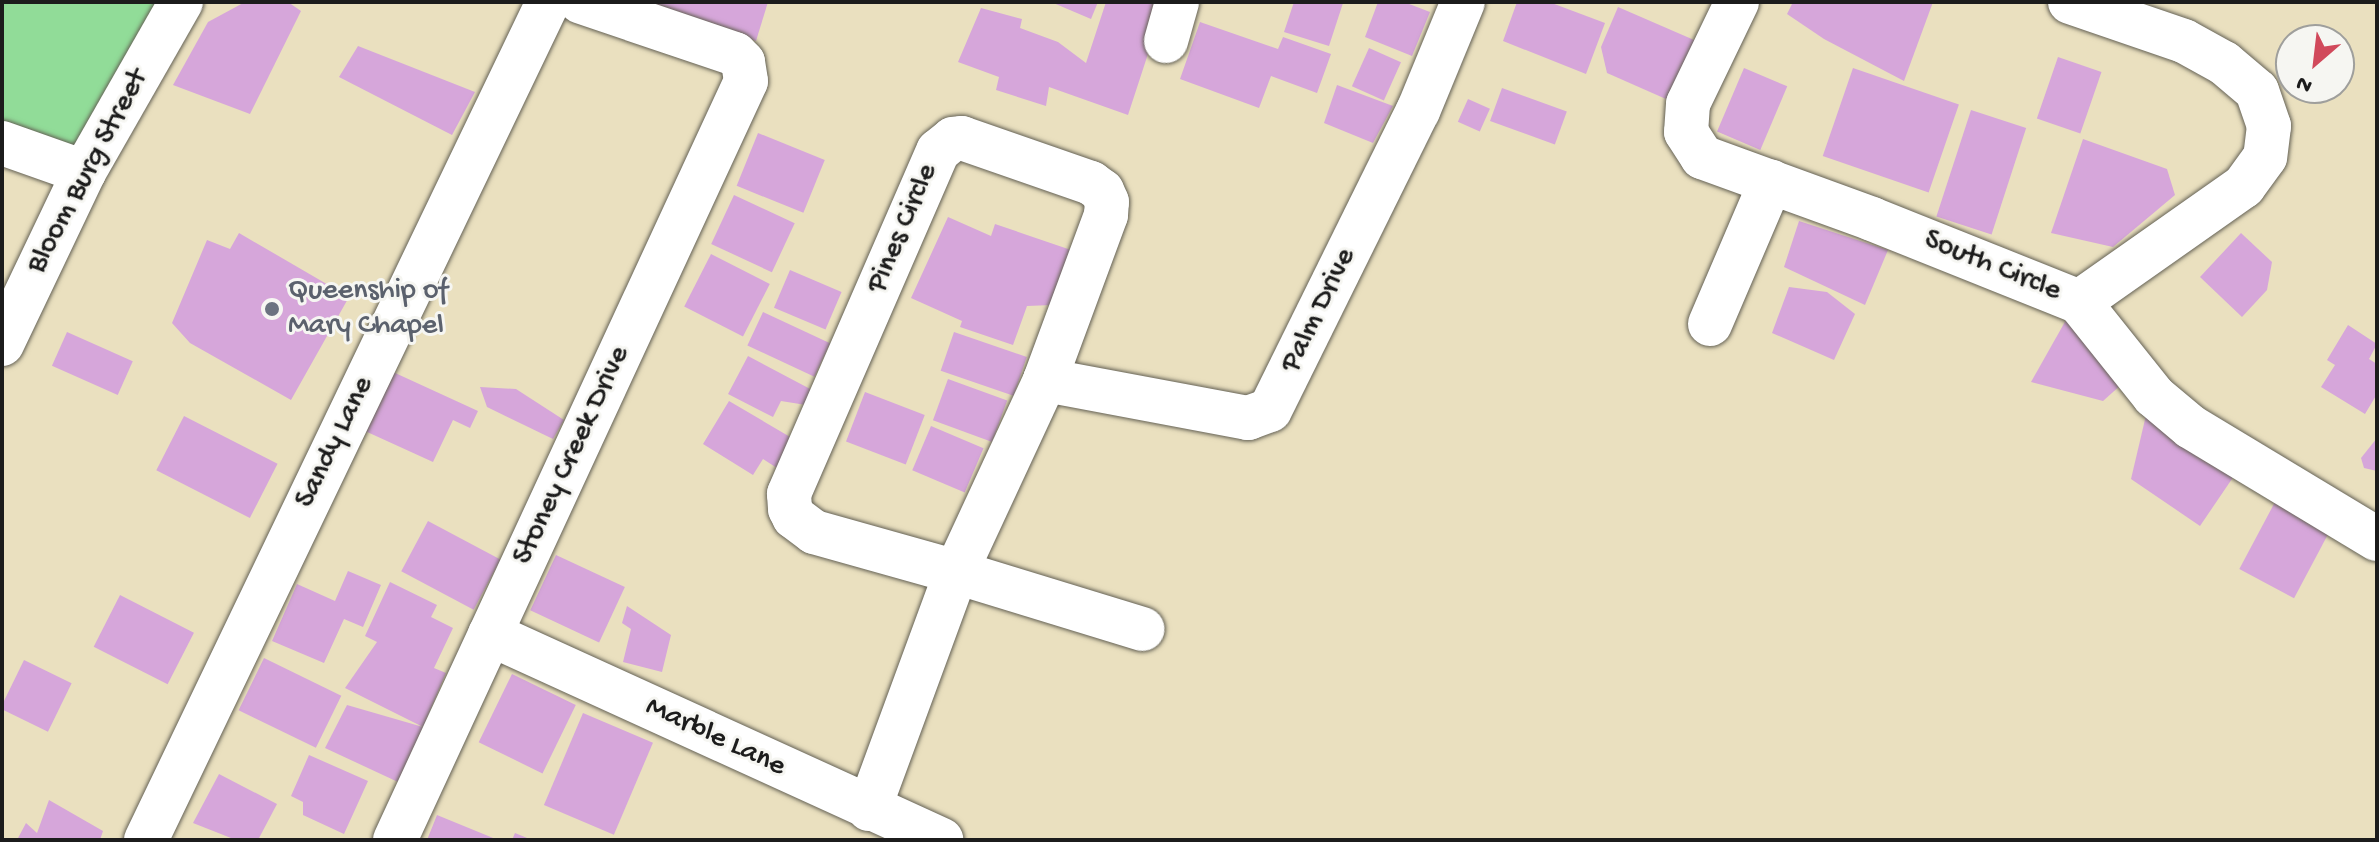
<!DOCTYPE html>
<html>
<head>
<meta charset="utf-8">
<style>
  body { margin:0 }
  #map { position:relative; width:2379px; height:842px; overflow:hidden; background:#eae0bf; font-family:"Gochi Hand",sans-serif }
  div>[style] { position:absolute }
  .green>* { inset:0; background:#91dc98 }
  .building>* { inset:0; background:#d6a6da; transform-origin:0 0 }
  .roads { filter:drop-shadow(0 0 2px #646155) drop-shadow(0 0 2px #646155) }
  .minor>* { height:44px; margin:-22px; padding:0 22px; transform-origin:22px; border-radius:22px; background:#fff }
  .dots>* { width:22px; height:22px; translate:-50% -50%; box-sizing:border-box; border:4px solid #f6f6f2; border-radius:50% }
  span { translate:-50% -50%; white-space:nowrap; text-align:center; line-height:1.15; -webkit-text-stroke:6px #f6f6f2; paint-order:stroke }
  .street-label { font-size:30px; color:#1c1c1c }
  .worship-label { font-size:30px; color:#5b616d }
  .left { translate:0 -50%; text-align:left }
  .frame { position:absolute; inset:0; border:4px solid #1c1c1c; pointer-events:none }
  .north { position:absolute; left:2275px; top:24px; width:80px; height:80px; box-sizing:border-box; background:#f6f6f2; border:2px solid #9f9f9c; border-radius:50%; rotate:208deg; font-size:22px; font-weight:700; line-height:32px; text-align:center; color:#1c1c1c }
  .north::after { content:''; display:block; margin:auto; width:28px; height:36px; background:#d1495b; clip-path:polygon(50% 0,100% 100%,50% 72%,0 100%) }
</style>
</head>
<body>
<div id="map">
  <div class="green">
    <i style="clip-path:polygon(2px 2px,160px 2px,75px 148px,2px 122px)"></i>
  </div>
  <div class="building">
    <i style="clip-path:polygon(245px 2px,288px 2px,301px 11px,250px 114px,173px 85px,208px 22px)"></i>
    <i style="clip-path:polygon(655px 2px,768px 2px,756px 41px,653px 9px)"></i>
    <i style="clip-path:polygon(1051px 2px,1098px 2px,1091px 19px)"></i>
    <i style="clip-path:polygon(1106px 2px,1165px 2px,1128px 115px,1049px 87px,1046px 106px,996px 90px,999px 77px,958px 62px,981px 8px,1022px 19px,1020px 28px,1058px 42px,1086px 63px)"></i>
    <i style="clip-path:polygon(1294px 2px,1343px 3px,1329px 46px,1284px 32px)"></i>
    <i style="clip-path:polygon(1378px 2px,1404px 2px,1430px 12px,1412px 56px,1365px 37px)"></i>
    <i style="clip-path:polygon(1517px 2px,1549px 2px,1605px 23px,1586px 74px,1503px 41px)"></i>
    <i style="clip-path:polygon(1793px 2px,1933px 2px,1904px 81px,1824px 39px,1787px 14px)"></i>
    <i style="clip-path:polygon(1618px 7px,1701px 43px,1675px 103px,1607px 73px,1601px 47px)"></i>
    <i style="clip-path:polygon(1200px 22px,1278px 49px,1283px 37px,1331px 54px,1317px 93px,1271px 76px,1259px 108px,1180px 79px)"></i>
    <i style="clip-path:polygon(358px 46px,475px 92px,452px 135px,339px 77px)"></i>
    <i style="left:1369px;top:48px;width:35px;height:42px;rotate:24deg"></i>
    <i style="left:2058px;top:57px;width:46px;height:65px;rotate:19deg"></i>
    <i style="left:1744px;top:68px;width:47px;height:69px;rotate:23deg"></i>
    <i style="left:1853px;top:68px;width:112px;height:93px;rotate:19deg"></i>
    <i style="clip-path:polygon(1337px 85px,1393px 106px,1373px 143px,1324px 123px)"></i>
    <i style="left:1502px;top:88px;width:69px;height:35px;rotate:20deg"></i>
    <i style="left:1468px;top:99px;width:24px;height:25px;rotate:24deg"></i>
    <i style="left:1971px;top:110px;width:58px;height:112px;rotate:18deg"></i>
    <i style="left:758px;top:133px;width:72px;height:57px;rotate:22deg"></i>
    <i style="clip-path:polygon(2083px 139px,2167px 169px,2175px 195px,2113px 247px,2051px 233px)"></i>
    <i style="left:734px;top:195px;width:67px;height:54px;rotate:25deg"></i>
    <i style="clip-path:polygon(948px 217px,991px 236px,995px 224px,1071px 250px,1052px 305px,1027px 306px,1013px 345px,960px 327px,962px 321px,911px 298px)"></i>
    <i style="clip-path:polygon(1799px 221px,1888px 250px,1865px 305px,1784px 267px)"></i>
    <i style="clip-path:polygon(239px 233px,349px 297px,291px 400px,190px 343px,172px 323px,207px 240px,230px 249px)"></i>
    <i style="clip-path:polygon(2241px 233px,2272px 262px,2267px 290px,2242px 317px,2200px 277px)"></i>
    <i style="left:711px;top:254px;width:66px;height:59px;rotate:27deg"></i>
    <i style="left:790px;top:270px;width:56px;height:41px;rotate:23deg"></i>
    <i style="clip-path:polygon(1789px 287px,1827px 292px,1855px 314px,1834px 360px,1772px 333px)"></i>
    <i style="left:763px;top:312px;width:74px;height:37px;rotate:25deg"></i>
    <i style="clip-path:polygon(2066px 320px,2122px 384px,2103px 401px,2031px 382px)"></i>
    <i style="clip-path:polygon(2348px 325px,2377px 344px,2369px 359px,2377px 364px,2377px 394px,2365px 414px,2321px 387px,2335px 365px,2327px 360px)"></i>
    <i style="left:67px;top:332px;width:72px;height:37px;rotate:24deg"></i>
    <i style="left:954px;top:332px;width:77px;height:41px;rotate:19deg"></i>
    <i style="clip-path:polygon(748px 356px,814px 391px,806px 405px,781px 401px,773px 417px,728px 394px)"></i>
    <i style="clip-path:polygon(393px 372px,478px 411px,470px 428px,453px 420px,433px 462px,365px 431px)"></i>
    <i style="left:948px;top:379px;width:63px;height:44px;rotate:20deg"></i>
    <i style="clip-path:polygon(480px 387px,516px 389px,564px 420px,553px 439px,487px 407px)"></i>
    <i style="left:865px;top:392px;width:64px;height:53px;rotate:21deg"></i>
    <i style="clip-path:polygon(729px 401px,797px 441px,780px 470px,763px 459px,753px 475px,703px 444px)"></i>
    <i style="clip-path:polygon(2147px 411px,2236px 473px,2200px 526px,2131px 479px)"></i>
    <i style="left:184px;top:416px;width:105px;height:61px;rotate:27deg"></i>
    <i style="left:931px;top:426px;width:57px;height:48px;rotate:23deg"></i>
    <i style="clip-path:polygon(2377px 438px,2377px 471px,2364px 468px,2361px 458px)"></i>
    <i style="left:2275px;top:502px;width:62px;height:76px;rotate:28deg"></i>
    <i style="left:428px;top:521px;width:82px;height:57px;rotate:28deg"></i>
    <i style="left:556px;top:555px;width:76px;height:61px;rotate:25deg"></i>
    <i style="clip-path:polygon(348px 571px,381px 585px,363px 627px,344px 619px,324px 663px,272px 641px,297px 584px,335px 601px)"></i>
    <i style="clip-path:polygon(390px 582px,437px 605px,431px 617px,453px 628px,434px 668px,446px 673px,423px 727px,345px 688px,377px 642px,365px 636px)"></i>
    <i style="left:120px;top:595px;width:83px;height:58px;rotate:27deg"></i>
    <i style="clip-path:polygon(627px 606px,671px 635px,662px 672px,623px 662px,631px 629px,622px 623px)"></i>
    <i style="left:264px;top:658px;width:86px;height:58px;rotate:26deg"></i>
    <i style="left:24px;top:660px;width:53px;height:54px;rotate:26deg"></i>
    <i style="left:512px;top:674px;width:71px;height:76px;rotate:26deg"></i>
    <i style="clip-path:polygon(347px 705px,423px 727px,398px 782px,325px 748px)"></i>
    <i style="left:583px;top:713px;width:76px;height:100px;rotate:23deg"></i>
    <i style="clip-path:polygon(309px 755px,368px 781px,344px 834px,303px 815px,303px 802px,291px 796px)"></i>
    <i style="clip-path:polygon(219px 774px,277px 804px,258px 840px,236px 840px,193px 823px)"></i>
    <i style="clip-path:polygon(49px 800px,103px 831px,100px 840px,17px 840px,26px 823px,37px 833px)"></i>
    <i style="clip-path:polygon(437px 815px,498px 840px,427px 840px)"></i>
    <i style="clip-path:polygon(515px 833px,532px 840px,512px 840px)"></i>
  </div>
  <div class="roads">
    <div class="minor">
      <i style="left:1737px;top:2px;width:113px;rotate:115.7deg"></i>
      <i style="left:1688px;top:104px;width:28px;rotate:94deg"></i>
      <i style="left:1686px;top:132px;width:30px;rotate:57deg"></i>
      <i style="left:1702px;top:157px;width:181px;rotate:20deg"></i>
      <i style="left:1872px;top:219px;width:223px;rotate:21.8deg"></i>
      <i style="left:2079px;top:302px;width:120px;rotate:51.4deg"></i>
      <i style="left:2154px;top:396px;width:48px;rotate:40deg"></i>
      <i style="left:2191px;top:427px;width:217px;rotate:31.1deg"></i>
      <i style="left:2070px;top:2px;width:120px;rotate:18.9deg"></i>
      <i style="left:2184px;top:41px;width:46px;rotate:28.8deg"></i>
      <i style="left:2224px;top:63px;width:43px;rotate:40.3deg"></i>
      <i style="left:2257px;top:91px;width:37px;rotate:71deg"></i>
      <i style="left:2269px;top:126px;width:31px;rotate:97deg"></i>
      <i style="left:2265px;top:157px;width:36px;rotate:126deg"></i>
      <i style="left:2244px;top:186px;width:202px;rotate:144.9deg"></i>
      <i style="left:1166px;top:41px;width:41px;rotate:-74.2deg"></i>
      <i style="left:2px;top:143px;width:87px;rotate:19.5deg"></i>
      <i style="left:1710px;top:324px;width:155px;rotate:-66.8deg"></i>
      <i style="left:2px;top:344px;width:191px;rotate:-64.5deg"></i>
      <i style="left:84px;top:172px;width:196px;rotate:-60.3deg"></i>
      <i style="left:1045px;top:380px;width:207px;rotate:10.6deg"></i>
      <i style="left:1248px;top:418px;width:23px;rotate:-20deg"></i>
      <i style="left:1270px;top:410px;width:334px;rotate:-63.7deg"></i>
      <i style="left:1418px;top:111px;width:118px;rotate:-67.6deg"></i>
      <i style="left:490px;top:634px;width:496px;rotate:24.5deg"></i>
      <i style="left:869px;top:809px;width:252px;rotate:-69.8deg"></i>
      <i style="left:956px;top:572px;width:212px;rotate:-65.1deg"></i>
      <i style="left:1045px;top:380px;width:176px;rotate:-69.7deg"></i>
      <i style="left:1106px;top:215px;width:13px;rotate:-86deg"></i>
      <i style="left:1107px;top:202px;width:12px;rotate:-114deg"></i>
      <i style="left:1102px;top:191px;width:14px;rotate:-144deg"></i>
      <i style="left:1091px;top:183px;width:137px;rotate:-160.8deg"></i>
      <i style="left:962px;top:138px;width:9px;rotate:174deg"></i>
      <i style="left:953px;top:139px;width:19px;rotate:141deg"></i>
      <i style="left:938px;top:151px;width:374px;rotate:113.5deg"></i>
      <i style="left:789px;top:494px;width:15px;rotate:86deg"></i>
      <i style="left:790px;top:509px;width:9px;rotate:63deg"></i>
      <i style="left:794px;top:517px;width:25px;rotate:37deg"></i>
      <i style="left:814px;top:532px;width:148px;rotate:15.7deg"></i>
      <i style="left:956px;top:572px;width:195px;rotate:17deg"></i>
      <i style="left:146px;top:840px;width:929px;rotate:-64.37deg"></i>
      <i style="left:395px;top:840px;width:836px;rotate:-65.18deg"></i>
      <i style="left:746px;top:81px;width:19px;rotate:-99deg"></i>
      <i style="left:743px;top:62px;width:11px;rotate:-135deg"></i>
      <i style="left:735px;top:54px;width:163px;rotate:-161.3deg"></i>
    </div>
  </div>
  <div class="dots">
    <i style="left:272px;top:309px;background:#6b7280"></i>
  </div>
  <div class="street-label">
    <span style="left:89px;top:172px;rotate:-62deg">Bloom Burg Street</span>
    <span style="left:904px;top:229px;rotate:-67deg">Pines Circle</span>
    <span style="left:1992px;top:267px;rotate:22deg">South Circle</span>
    <span style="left:1320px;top:311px;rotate:-64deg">Palm Drive</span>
    <span style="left:336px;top:443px;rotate:-64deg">Sandy Lane</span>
    <span style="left:573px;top:456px;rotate:-65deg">Stoney Creek Drive</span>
    <span style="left:715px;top:738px;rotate:25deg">Marble Lane</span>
  </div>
  <div class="worship-label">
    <span class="left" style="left:288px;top:309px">Queenship of<br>Mary Chapel</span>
  </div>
  <div class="frame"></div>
  <div class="north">N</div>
</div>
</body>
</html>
